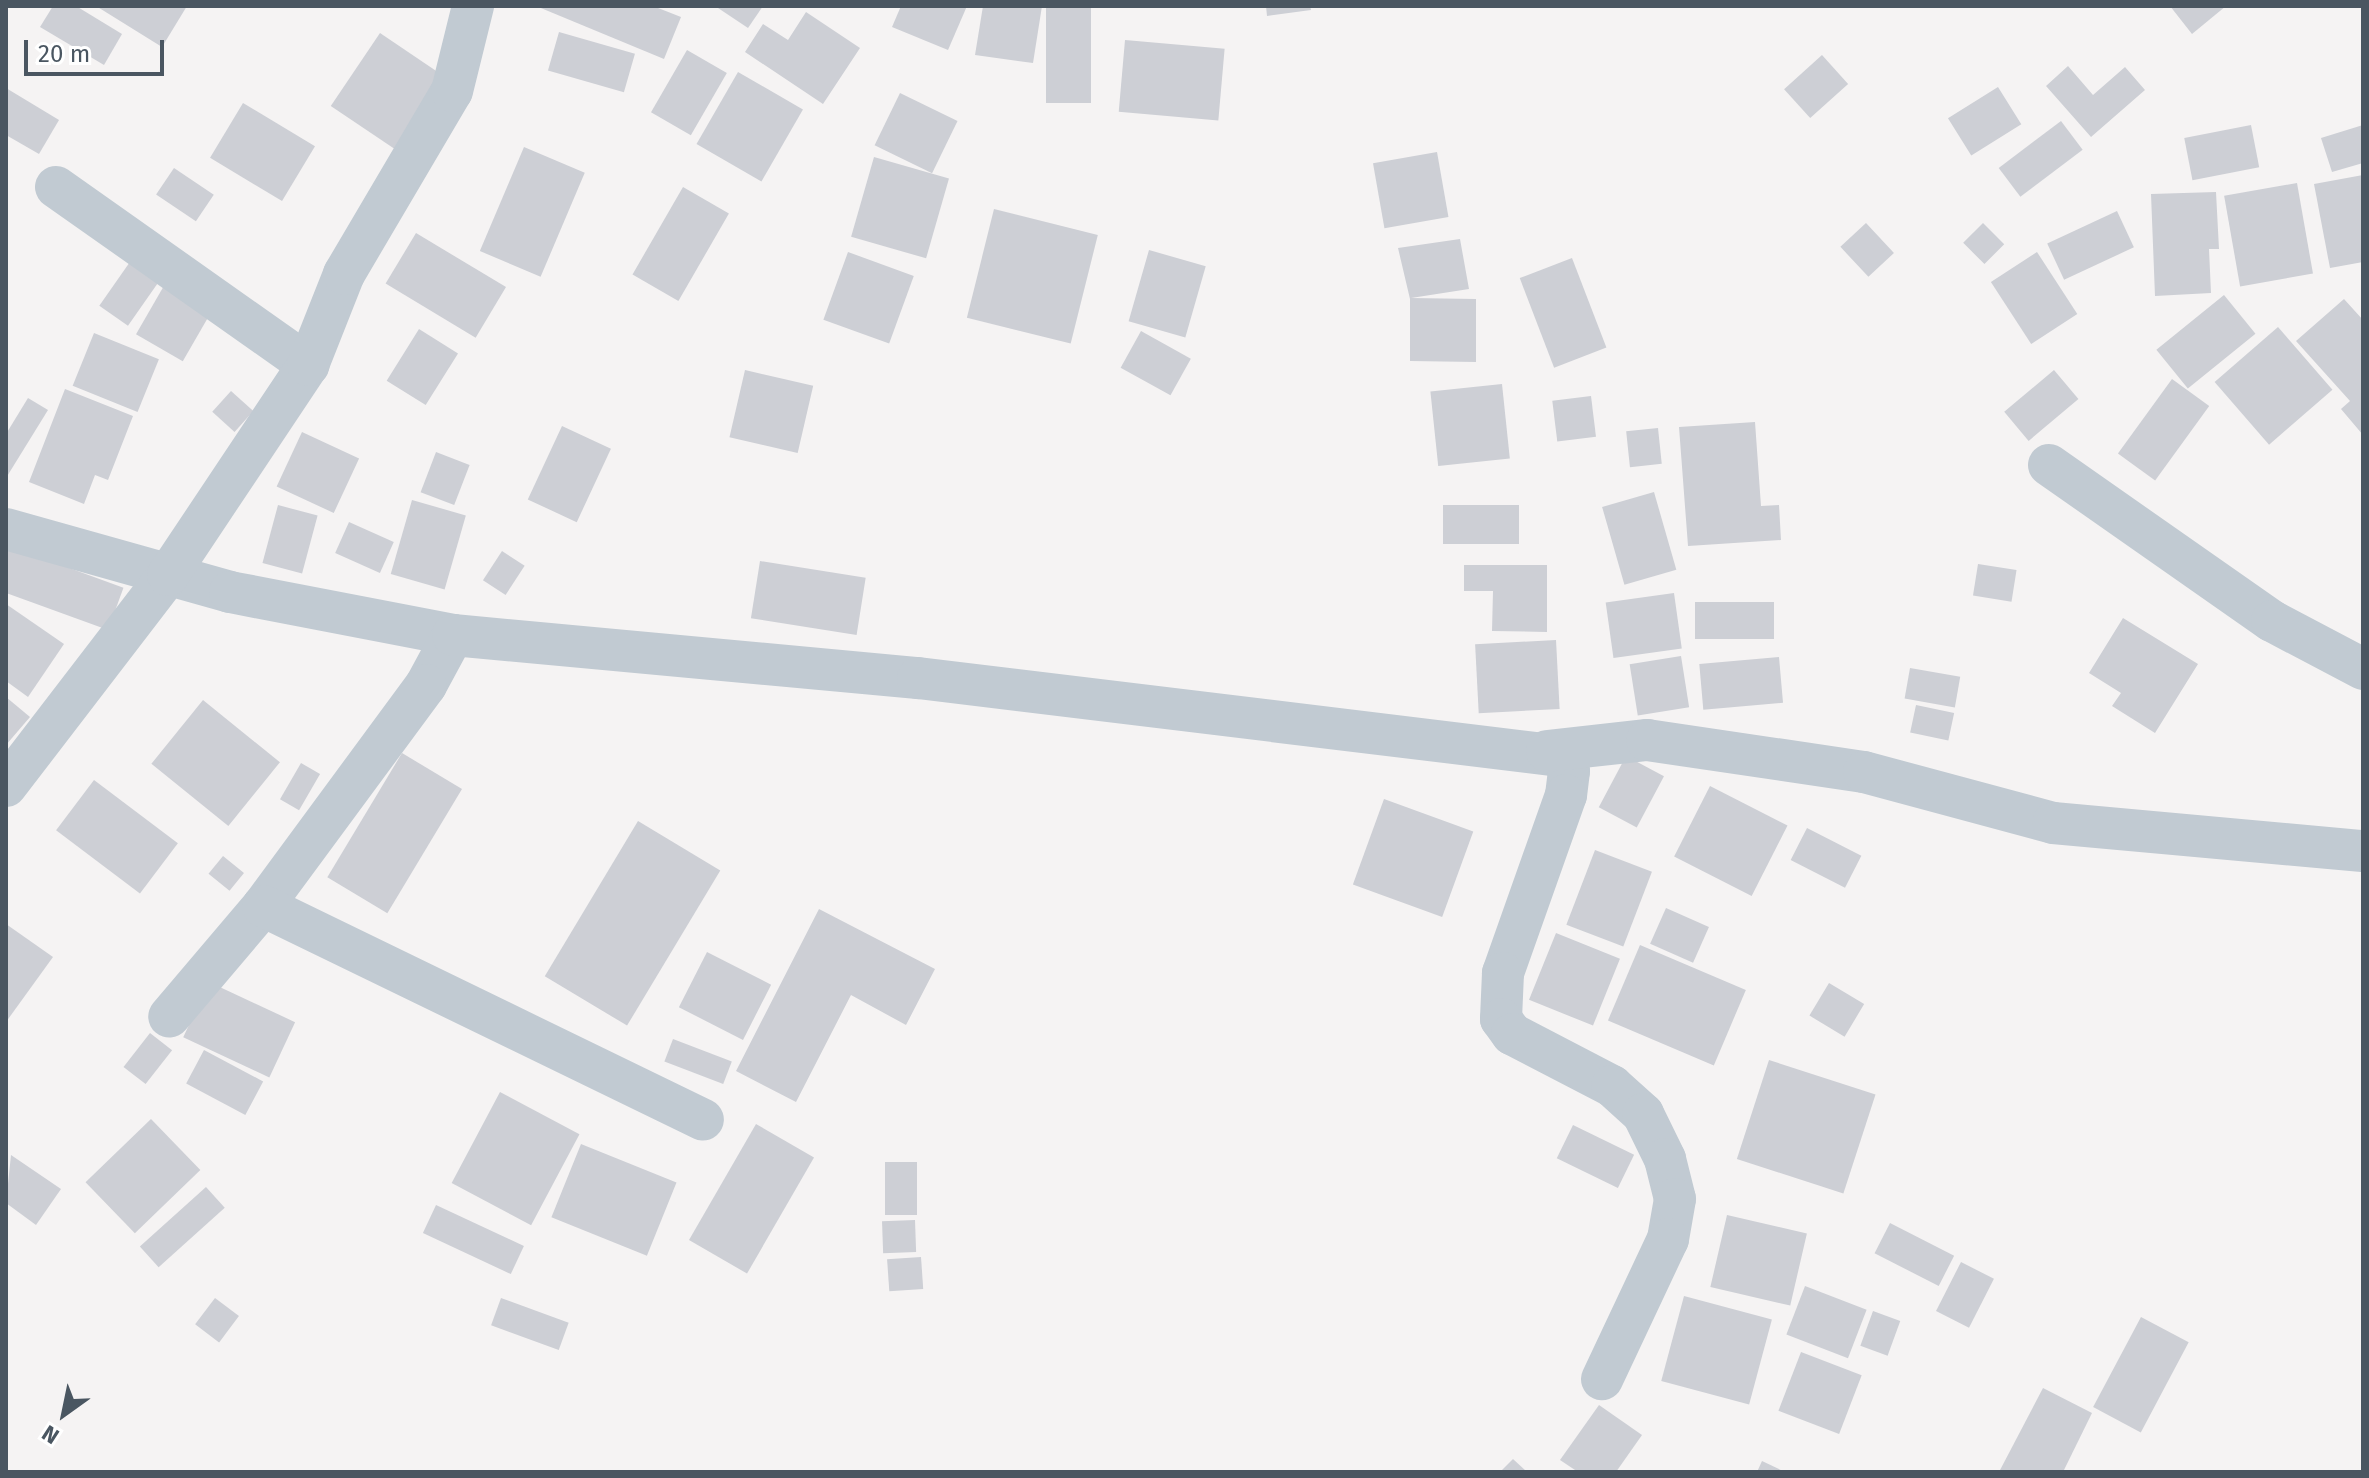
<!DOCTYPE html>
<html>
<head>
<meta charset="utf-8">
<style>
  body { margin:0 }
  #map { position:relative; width:2369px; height:1478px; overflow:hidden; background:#f5f3f3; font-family:"Fira Sans",sans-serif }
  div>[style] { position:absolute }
  .building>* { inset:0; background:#cdcfd5; transform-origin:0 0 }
  .minor>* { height:42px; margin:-21px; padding:0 21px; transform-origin:21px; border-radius:21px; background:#c1cad2 }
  span { translate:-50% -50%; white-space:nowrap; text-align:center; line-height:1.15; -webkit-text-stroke:7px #fff; paint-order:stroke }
  .frame { position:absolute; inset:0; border:8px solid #4a5661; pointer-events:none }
  .north { position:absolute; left:24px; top:1374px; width:80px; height:80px; -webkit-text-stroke:6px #fff; paint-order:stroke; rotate:213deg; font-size:22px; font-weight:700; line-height:32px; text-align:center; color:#4a5661 }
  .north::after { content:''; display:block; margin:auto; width:28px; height:36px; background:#4a5661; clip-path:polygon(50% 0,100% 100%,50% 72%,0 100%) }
  .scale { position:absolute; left:24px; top:40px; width:140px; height:36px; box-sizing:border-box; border:4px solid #4a5661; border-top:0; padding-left:10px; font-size:24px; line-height:28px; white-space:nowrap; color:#4a5661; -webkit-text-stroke:6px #fff; paint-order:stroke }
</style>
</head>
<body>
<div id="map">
  <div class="building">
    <i style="clip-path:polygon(53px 6px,76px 6px,122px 34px,104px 65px,40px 27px)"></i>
    <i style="clip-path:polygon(96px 6px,187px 6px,162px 47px)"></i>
    <i style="clip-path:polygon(536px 6px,653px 6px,681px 17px,664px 59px)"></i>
    <i style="clip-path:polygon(715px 6px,763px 6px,748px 28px)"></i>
    <i style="clip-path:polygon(901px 6px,967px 6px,948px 50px,892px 27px)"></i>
    <i style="clip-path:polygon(983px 6px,1042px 6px,1033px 63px,975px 55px)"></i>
    <i style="left:1046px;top:6px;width:45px;height:97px"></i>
    <i style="clip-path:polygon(1266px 6px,1310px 6px,1311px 10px,1267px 16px)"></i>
    <i style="clip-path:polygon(2170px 6px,2226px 6px,2192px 34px)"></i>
    <i style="clip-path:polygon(806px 12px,860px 48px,823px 104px,745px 52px,763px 24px,788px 40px)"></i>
    <i style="left:559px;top:32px;width:79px;height:40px;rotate:16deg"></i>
    <i style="left:380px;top:33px;width:83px;height:88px;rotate:34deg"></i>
    <i style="left:1125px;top:40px;width:100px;height:72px;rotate:5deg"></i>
    <i style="left:687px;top:50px;width:46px;height:72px;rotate:30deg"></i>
    <i style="left:1822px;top:55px;width:39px;height:51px;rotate:48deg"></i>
    <i style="clip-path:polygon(2068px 66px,2093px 95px,2125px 67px,2145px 90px,2091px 137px,2046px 86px)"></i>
    <i style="left:738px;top:72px;width:75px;height:83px;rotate:30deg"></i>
    <i style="left:1998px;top:87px;width:44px;height:59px;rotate:58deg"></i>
    <i style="clip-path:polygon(6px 88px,59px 120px,39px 154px,6px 135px)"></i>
    <i style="left:900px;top:93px;width:64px;height:58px;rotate:26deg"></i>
    <i style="left:243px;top:103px;width:84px;height:64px;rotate:31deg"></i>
    <i style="left:2061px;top:121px;width:36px;height:78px;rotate:53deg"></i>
    <i style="left:2251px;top:125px;width:43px;height:68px;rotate:79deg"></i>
    <i style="clip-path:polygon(2363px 125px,2363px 163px,2332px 172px,2321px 138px)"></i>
    <i style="left:524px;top:147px;width:66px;height:113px;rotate:23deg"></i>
    <i style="left:1437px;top:152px;width:66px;height:65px;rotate:80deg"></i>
    <i style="left:874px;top:157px;width:78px;height:83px;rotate:16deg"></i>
    <i style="left:174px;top:168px;width:48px;height:32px;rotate:34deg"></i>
    <i style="clip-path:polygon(2363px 175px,2363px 262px,2330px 268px,2314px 184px)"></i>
    <i style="left:2297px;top:183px;width:92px;height:74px;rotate:80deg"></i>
    <i style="left:683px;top:187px;width:53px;height:101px;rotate:30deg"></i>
    <i style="clip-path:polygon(2216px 192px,2219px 249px,2209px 249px,2211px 293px,2155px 296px,2151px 194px)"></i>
    <i style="left:994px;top:209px;width:107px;height:112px;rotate:14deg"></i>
    <i style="left:2117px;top:211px;width:40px;height:77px;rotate:65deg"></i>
    <i style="left:1866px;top:223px;width:41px;height:35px;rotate:47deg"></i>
    <i style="left:1983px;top:223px;width:30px;height:28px;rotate:45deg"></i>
    <i style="left:416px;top:233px;width:105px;height:59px;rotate:31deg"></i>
    <i style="clip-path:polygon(1460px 239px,1469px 289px,1411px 298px,1476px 299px,1476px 362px,1410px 361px,1410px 299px,1398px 248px)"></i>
    <i style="left:1149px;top:250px;width:59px;height:74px;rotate:16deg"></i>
    <i style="left:848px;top:252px;width:70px;height:72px;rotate:20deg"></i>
    <i style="left:2037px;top:252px;width:74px;height:55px;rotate:57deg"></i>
    <i style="left:1572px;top:258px;width:96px;height:56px;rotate:69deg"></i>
    <i style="left:132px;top:259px;width:35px;height:57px;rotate:35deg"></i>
    <i style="left:165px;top:284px;width:54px;height:58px;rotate:30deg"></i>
    <i style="left:2224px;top:295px;width:50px;height:87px;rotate:51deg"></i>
    <i style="clip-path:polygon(2344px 299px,2363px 320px,2363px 435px,2341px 409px,2350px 401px,2296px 341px)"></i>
    <i style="left:2278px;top:327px;width:83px;height:84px;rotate:49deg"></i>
    <i style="left:419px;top:329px;width:46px;height:61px;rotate:32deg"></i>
    <i style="left:1141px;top:331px;width:57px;height:42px;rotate:29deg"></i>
    <i style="left:94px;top:333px;width:70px;height:57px;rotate:22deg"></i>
    <i style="left:745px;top:370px;width:70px;height:69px;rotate:13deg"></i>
    <i style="left:2054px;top:370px;width:38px;height:65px;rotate:50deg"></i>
    <i style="left:2172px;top:379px;width:46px;height:92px;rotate:36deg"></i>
    <i style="left:1502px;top:384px;width:75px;height:72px;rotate:84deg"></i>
    <i style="clip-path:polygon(65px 389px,133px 416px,108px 480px,95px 475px,84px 504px,29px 482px)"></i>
    <i style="left:231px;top:391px;width:30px;height:28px;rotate:42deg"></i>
    <i style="left:1591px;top:396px;width:41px;height:39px;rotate:83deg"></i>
    <i style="clip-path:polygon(28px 398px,48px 410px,6px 478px,6px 434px)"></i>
    <i style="clip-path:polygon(1755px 422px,1761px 506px,1779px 505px,1781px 540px,1688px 546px,1679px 427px)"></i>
    <i style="left:562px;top:426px;width:54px;height:81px;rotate:25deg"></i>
    <i style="left:1658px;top:428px;width:36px;height:32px;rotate:84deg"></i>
    <i style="left:302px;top:432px;width:63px;height:60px;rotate:25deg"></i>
    <i style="left:436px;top:452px;width:36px;height:43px;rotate:21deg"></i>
    <i style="left:1654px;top:492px;width:81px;height:54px;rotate:74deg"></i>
    <i style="left:412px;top:500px;width:56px;height:77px;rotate:16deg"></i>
    <i style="left:278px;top:505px;width:41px;height:60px;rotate:15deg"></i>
    <i style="left:1443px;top:505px;width:76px;height:39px"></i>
    <i style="left:349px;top:522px;width:49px;height:34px;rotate:24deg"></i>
    <i style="left:6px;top:545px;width:125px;height:45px;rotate:20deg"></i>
    <i style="left:502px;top:551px;width:27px;height:35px;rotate:33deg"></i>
    <i style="left:760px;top:561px;width:107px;height:58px;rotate:9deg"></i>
    <i style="left:1978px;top:564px;width:39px;height:32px;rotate:9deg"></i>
    <i style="clip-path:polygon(1464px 565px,1547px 565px,1547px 632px,1492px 631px,1493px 591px,1464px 591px)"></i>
    <i style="left:1674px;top:593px;width:56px;height:69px;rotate:82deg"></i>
    <i style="left:1695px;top:602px;width:79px;height:37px"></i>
    <i style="clip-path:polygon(6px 604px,64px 644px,28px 697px,6px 681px)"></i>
    <i style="clip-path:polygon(2123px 618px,2198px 664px,2155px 733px,2112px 706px,2121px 693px,2089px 673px)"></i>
    <i style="left:1556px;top:640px;width:69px;height:81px;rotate:87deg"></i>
    <i style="left:1681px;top:656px;width:52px;height:52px;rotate:81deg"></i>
    <i style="left:1779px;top:657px;width:46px;height:80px;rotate:85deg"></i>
    <i style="left:1910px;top:668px;width:51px;height:31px;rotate:10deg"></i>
    <i style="clip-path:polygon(6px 697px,30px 717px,6px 745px)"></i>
    <i style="left:203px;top:700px;width:99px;height:82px;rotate:39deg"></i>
    <i style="left:1916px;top:705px;width:39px;height:28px;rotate:12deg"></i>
    <i style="left:402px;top:753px;width:70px;height:145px;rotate:31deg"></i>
    <i style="left:1626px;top:756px;width:43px;height:58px;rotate:28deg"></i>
    <i style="left:301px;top:763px;width:22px;height:42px;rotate:30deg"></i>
    <i style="left:94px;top:780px;width:105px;height:63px;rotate:37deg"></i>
    <i style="left:1710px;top:786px;width:87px;height:79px;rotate:27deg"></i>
    <i style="left:1384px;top:799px;width:95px;height:91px;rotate:20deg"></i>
    <i style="left:638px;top:821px;width:96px;height:181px;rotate:31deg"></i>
    <i style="left:1807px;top:828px;width:61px;height:36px;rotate:27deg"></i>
    <i style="left:1595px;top:850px;width:61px;height:80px;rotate:21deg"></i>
    <i style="left:223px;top:856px;width:27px;height:23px;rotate:39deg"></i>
    <i style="left:1666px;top:908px;width:47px;height:39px;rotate:24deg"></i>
    <i style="clip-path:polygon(819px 909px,935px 969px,906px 1025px,851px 995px,796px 1102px,736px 1071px)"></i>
    <i style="clip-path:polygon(6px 924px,53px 957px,6px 1022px)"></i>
    <i style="left:1556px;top:933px;width:69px;height:72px;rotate:22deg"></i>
    <i style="left:1640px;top:945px;width:115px;height:82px;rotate:23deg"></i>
    <i style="left:707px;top:952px;width:72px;height:62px;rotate:27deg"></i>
    <i style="left:209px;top:982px;width:95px;height:61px;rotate:25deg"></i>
    <i style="left:1829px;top:983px;width:41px;height:38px;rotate:31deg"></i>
    <i style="left:150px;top:1033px;width:28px;height:43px;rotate:38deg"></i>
    <i style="left:673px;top:1039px;width:63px;height:24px;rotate:21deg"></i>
    <i style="left:204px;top:1050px;width:67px;height:38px;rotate:28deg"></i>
    <i style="left:1769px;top:1060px;width:112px;height:104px;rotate:18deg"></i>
    <i style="left:500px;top:1092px;width:90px;height:103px;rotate:28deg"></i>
    <i style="left:151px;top:1119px;width:71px;height:91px;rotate:46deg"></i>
    <i style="left:756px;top:1124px;width:67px;height:134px;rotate:30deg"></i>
    <i style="left:1573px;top:1125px;width:68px;height:37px;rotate:26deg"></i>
    <i style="left:581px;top:1144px;width:103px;height:79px;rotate:22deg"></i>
    <i style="clip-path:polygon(11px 1155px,61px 1189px,36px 1225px,6px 1203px)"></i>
    <i style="left:885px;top:1162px;width:32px;height:53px"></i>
    <i style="left:206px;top:1187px;width:28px;height:89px;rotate:48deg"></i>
    <i style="left:436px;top:1205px;width:97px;height:31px;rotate:25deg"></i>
    <i style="left:1727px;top:1215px;width:82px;height:74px;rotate:13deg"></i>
    <i style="left:915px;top:1220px;width:32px;height:33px;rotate:88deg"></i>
    <i style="left:1890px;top:1223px;width:72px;height:34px;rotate:27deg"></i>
    <i style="left:921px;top:1257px;width:32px;height:34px;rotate:86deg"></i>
    <i style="left:1961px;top:1262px;width:37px;height:55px;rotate:27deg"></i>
    <i style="left:1805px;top:1286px;width:66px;height:52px;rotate:21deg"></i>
    <i style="left:1684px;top:1296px;width:91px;height:88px;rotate:15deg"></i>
    <i style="left:215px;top:1298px;width:30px;height:33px;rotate:37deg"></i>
    <i style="left:501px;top:1298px;width:72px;height:29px;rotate:20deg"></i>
    <i style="left:1873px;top:1311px;width:29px;height:37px;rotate:20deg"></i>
    <i style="left:2141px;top:1317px;width:54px;height:102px;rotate:28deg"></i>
    <i style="left:1801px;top:1352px;width:65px;height:63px;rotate:21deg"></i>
    <i style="clip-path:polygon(2043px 1388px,2092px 1413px,2063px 1472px,1999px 1472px)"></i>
    <i style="clip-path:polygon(1599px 1405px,1642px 1435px,1616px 1472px,1578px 1472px,1560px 1460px)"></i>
    <i style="clip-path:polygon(1513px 1459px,1527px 1472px,1500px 1472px)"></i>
    <i style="clip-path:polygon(1762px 1461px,1785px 1472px,1757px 1472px)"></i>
  </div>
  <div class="minor">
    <i style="left:56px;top:187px;width:309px;rotate:35.2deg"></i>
    <i style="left:2049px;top:465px;width:272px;rotate:35deg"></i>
    <i style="left:2272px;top:621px;width:103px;rotate:27.8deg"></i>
    <i style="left:6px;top:529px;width:233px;rotate:15.7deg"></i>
    <i style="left:230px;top:592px;width:227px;rotate:10.9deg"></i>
    <i style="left:453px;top:635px;width:57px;rotate:118.4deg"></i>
    <i style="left:426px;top:685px;width:275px;rotate:126.4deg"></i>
    <i style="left:263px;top:906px;width:145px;rotate:130.3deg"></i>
    <i style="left:453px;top:635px;width:467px;rotate:5.3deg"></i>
    <i style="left:918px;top:678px;width:648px;rotate:6.92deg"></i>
    <i style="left:1561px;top:756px;width:17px;rotate:62deg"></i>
    <i style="left:1569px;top:771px;width:24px;rotate:97deg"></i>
    <i style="left:1566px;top:795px;width:189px;rotate:109.5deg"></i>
    <i style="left:1503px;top:973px;width:46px;rotate:92.5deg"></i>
    <i style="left:1501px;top:1019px;width:19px;rotate:54deg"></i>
    <i style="left:1512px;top:1034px;width:113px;rotate:27.5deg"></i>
    <i style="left:1612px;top:1086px;width:42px;rotate:42.1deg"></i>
    <i style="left:1643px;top:1114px;width:50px;rotate:63.9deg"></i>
    <i style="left:1665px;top:1159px;width:41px;rotate:76deg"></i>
    <i style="left:1675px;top:1199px;width:41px;rotate:99.9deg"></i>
    <i style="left:1668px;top:1239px;width:155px;rotate:115.2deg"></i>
    <i style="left:1547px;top:751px;width:101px;rotate:-6.3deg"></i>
    <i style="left:1647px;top:740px;width:219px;rotate:8.4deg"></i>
    <i style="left:1864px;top:772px;width:196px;rotate:15.1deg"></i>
    <i style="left:2053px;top:823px;width:311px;rotate:5.2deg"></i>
    <i style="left:6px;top:786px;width:266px;rotate:-52.5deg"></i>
    <i style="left:168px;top:575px;width:252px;rotate:-56.3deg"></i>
    <i style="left:308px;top:365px;width:98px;rotate:-68.4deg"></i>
    <i style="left:344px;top:274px;width:212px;rotate:-59.5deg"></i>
    <i style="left:452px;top:91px;width:88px;rotate:-76.1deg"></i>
    <i style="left:263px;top:906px;width:489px;rotate:25.9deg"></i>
  </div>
  <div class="frame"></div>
  <div class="north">N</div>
  <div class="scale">20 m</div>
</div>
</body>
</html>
